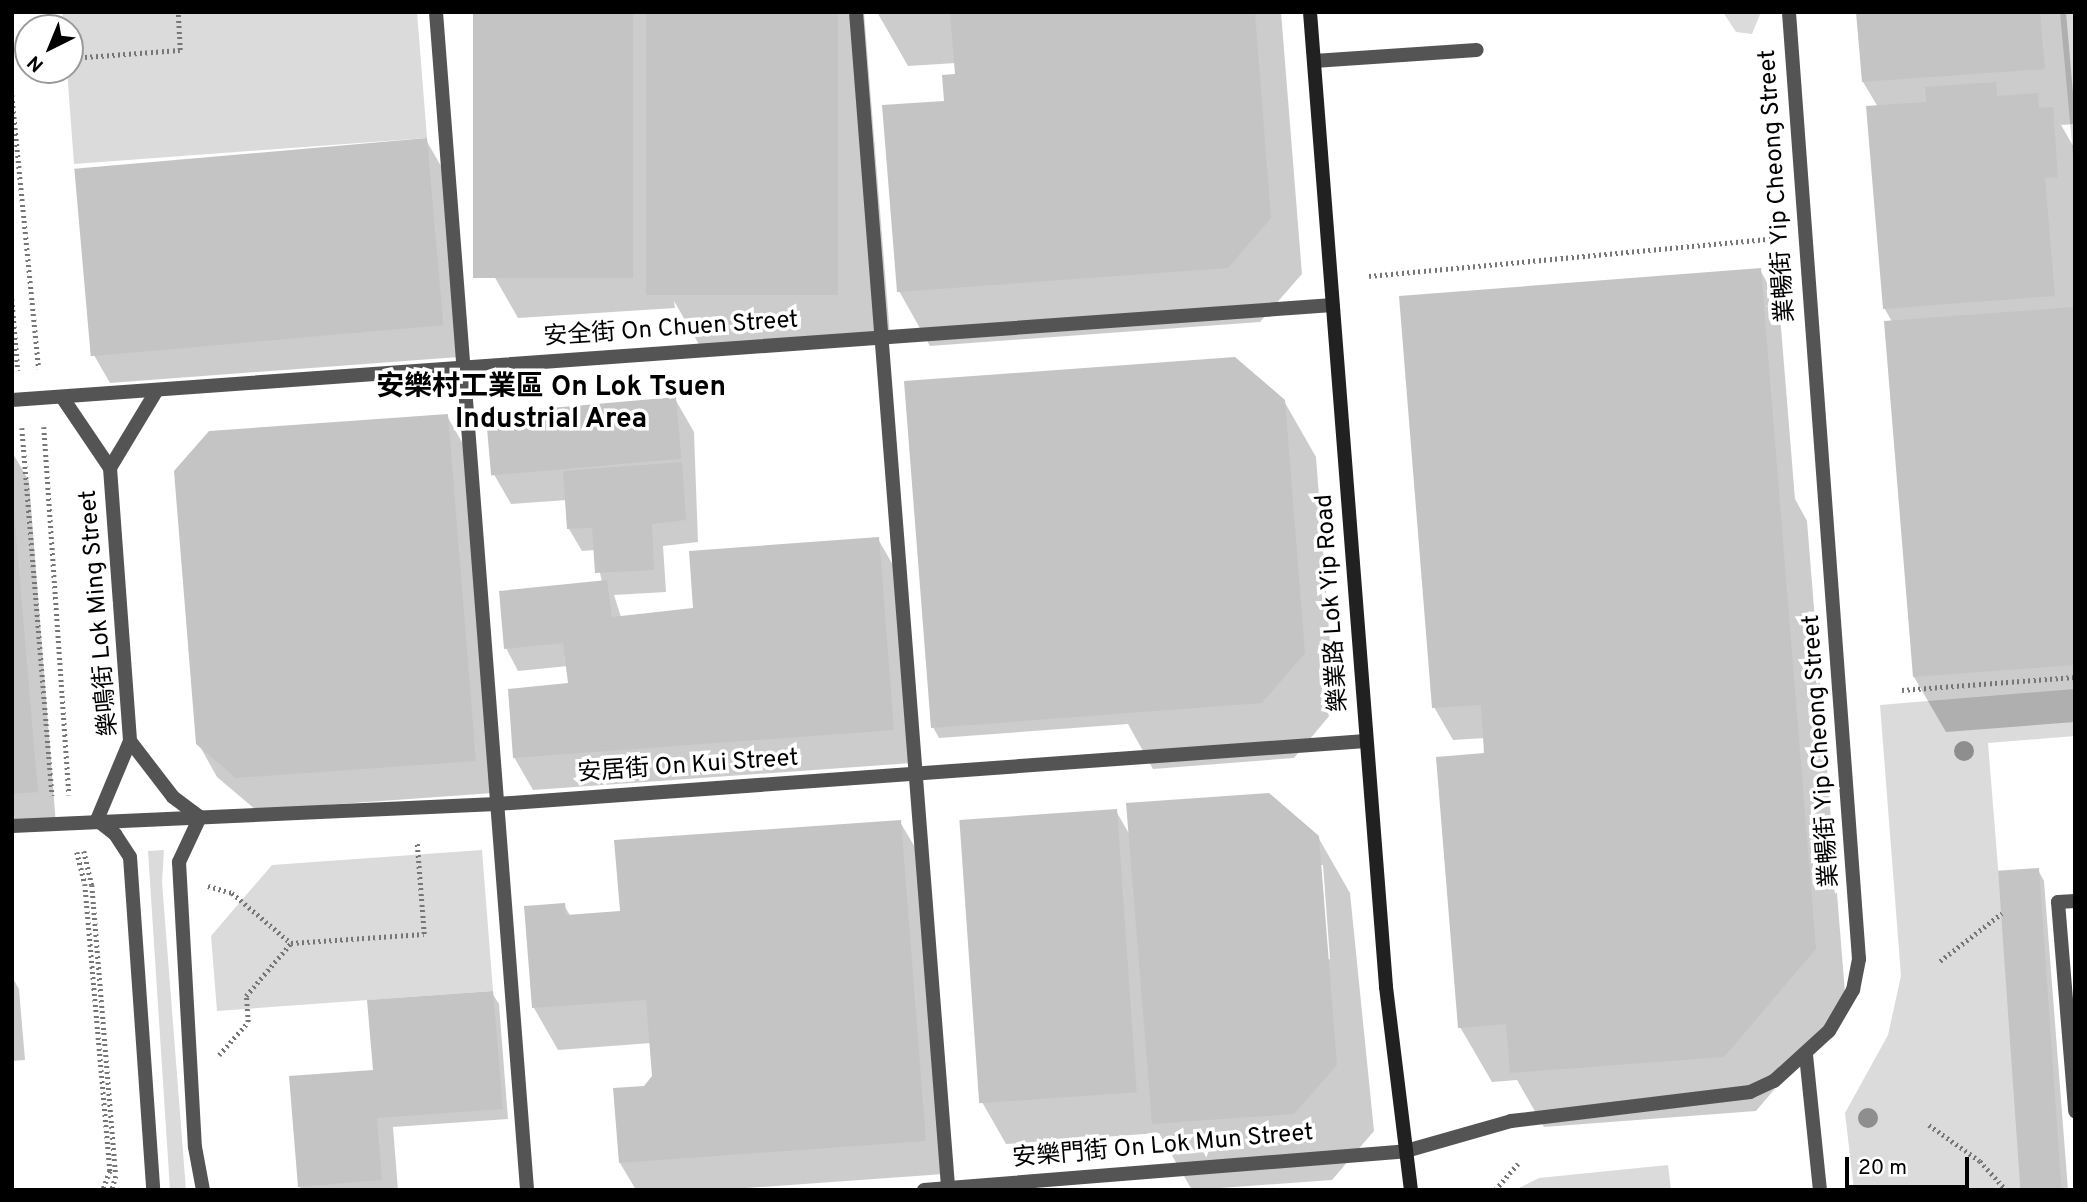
<!DOCTYPE html>
<html>
<head>
<meta charset="utf-8">
<style>
  body { margin:0 }
  #map { position:relative; width:2087px; height:1202px; overflow:hidden; background:#fff; font-family:Overpass,"Noto Sans SC",sans-serif }
  div>[style] { position:absolute }
  .green>* { inset:0; background:#dbdbdb }
  .shadow>* { inset:0; background:#0003 }
  .building>* { inset:0; background:#c4c4c4; transform-origin:0 0 }
  .path>* { height:4.5px; margin-top:-2.25px; transform-origin:0; background:repeating-linear-gradient(90deg,#767676 0 2px,transparent 0 5.5px) }
  .lane>* { height:14px; margin:-7px; padding:0 7px; transform-origin:7px; border-radius:7px; background:#545454 }
  .street>* { height:14px; margin:-7px; padding:0 7px; transform-origin:7px; border-radius:7px; background:#545454 }
  .secondary>* { height:14px; margin:-7px; padding:0 7px; transform-origin:7px; border-radius:7px; background:#212121 }
  .trees>* { width:20px; height:20px; margin:-10px; border-radius:50%; background:#8e8e8e }
  span { translate:-50% -50%; white-space:nowrap; text-align:center; line-height:1.15; -webkit-text-stroke:7px #fff; paint-order:stroke }
  .street-label { font-size:24px; color:#000 }
  .quarter-label { font-size:28px; color:#000; font-weight:700 }
  .frame { position:absolute; inset:0; border:14px solid #000; pointer-events:none }
  .north { position:absolute; left:14px; top:14px; width:70px; height:70px; box-sizing:border-box; background:#fff; border:2px solid #999; border-radius:50%; rotate:223deg; font-size:19px; font-weight:700; line-height:28px; text-align:center; color:#000 }
  .north::after { content:''; display:block; margin:auto; width:24px; height:32px; background:#000; clip-path:polygon(50% 0,100% 100%,50% 72%,0 100%) }
  .scale { position:absolute; left:1845px; top:1157px; width:124px; height:32px; box-sizing:border-box; border:4px solid #000; border-top:0; padding-left:9px; font-size:21px; line-height:24px; white-space:nowrap; color:#000; -webkit-text-stroke:5px #fff; paint-order:stroke }
</style>
</head>
<body>
<div id="map">
  <div class="green">
    <i style="clip-path:polygon(62px 12px,417px 12px,427px 138px,74px 164px,67px 70px,70px 28px,64px 28px)"></i>
    <i style="clip-path:polygon(1723px 12px,1761px 12px,1752px 34px,1736px 32px)"></i>
    <i style="clip-path:polygon(2060px 12px,2075px 12px,2075px 177px)"></i>
    <i style="clip-path:polygon(2075px 689px,2075px 736px,1988px 743px,2024px 1190px,1854px 1190px,1845px 1113px,1888px 1035px,1901px 976px,1880px 705px)"></i>
    <i style="clip-path:polygon(164px 850px,162px 882px,186px 1190px,170px 1190px,148px 851px)"></i>
    <i style="clip-path:polygon(482px 850px,493px 991px,217px 1011px,211px 936px,272px 865px)"></i>
    <i style="clip-path:polygon(1668px 1165px,1671px 1190px,1515px 1190px,1539px 1178px)"></i>
  </div>
  <div class="shadow">
    <i style="clip-path:polygon(475px 12px,864px 12px,890px 335px,701px 348px,674px 301px,675px 308px,518px 318px,494px 276px)"></i>
    <i style="clip-path:polygon(877px 12px,1281px 12px,1302px 274px,1260px 322px,930px 346px,899px 291px,946px 102px,957px 76px,956px 63px,908px 66px)"></i>
    <i style="clip-path:polygon(1858px 12px,2066px 12px,2075px 116px,2075px 124px,2061px 125px,2075px 149px,2075px 722px,1946px 732px,1914px 677px,1892px 322px,1885px 309px,1868px 108px,1878px 107px,1863px 82px)"></i>
    <i style="clip-path:polygon(426px 140px,445px 173px,459px 357px,110px 383px,91px 350px)"></i>
    <i style="clip-path:polygon(1760px 270px,1779px 303px,1795px 499px,1807px 521px,1846px 1005px,1756px 1111px,1544px 1127px,1517px 1080px,1492px 1082px,1460px 1027px,1485px 738px,1453px 740px,1434px 707px)"></i>
    <i style="clip-path:polygon(675px 399px,694px 432px,698px 542px,663px 546px,666px 592px,614px 595px,621px 617px,695px 610px,878px 539px,897px 572px,912px 763px,533px 790px,514px 757px,570px 685px,568px 666px,518px 671px,506px 648px,602px 582px,595px 550px,582px 551px,569px 529px,567px 500px,511px 504px,492px 471px)"></i>
    <i style="clip-path:polygon(1284px 401px,1316px 457px,1335px 709px,1294px 758px,1153px 769px,1128px 724px,939px 738px,933px 727px)"></i>
    <i style="clip-path:polygon(447px 416px,466px 449px,493px 793px,256px 810px,217px 777px,198px 743px)"></i>
    <i style="clip-path:polygon(12px 452px,29px 481px,56px 825px,12px 828px)"></i>
    <i style="clip-path:polygon(evenodd,1116px 811px,1131px 837px,1318px 837px,1350px 893px,1374px 1131px,1332px 1180px,1192px 1190px,1159px 1133px,1006px 1144px,982px 1102px,961px 822px,1116px 811px,1319px 865px,1323px 865px,1330px 959px,1327px 960px,1319px 865px)"></i>
    <i style="clip-path:polygon(900px 822px,919px 854px,944px 1174px,718px 1190px,636px 1190px,620px 1163px,644px 1087px,654px 1076px,651px 1043px,558px 1050px,534px 1008px,564px 905px,571px 917px,622px 913px)"></i>
    <i style="clip-path:polygon(2038px 870px,2044px 881px,2068px 1190px,2025px 1190px)"></i>
    <i style="clip-path:polygon(12px 977px,19px 989px,25px 1060px,12px 1061px)"></i>
    <i style="clip-path:polygon(492px 993px,499px 1004px,508px 1119px,393px 1127px,398px 1190px,302px 1190px,299px 1186px,375px 1072px)"></i>
  </div>
  <div class="building">
    <i style="left:473px;top:12px;width:160px;height:266px"></i>
    <i style="left:646px;top:12px;width:192px;height:283px"></i>
    <i style="clip-path:polygon(950px 12px,1255px 12px,1271px 218px,1228px 268px,897px 292px,882px 105px,944px 101px,942px 75px,955px 74px)"></i>
    <i style="clip-path:polygon(1856px 12px,2040px 12px,2045px 69px,1862px 82px)"></i>
    <i style="clip-path:polygon(1996px 82px,1997px 96px,2038px 93px,2039px 108px,2053px 107px,2058px 177px,2045px 178px,2055px 296px,1883px 309px,1866px 106px,1926px 102px,1925px 87px)"></i>
    <i style="left:427px;top:138px;width:188px;height:354px;rotate:85deg"></i>
    <i style="clip-path:polygon(1761px 268px,1816px 949px,1724px 1057px,1510px 1073px,1506px 1024px,1458px 1028px,1436px 757px,1484px 753px,1481px 705px,1432px 708px,1399px 296px)"></i>
    <i style="clip-path:polygon(2075px 307px,2075px 665px,1913px 677px,1884px 321px)"></i>
    <i style="clip-path:polygon(1235px 357px,1285px 400px,1305px 653px,1262px 703px,931px 728px,904px 381px)"></i>
    <i style="left:676px;top:397px;width:62px;height:191px;rotate:85deg"></i>
    <i style="clip-path:polygon(448px 414px,476px 761px,236px 778px,196px 744px,174px 471px,209px 431px)"></i>
    <i style="clip-path:polygon(682px 462px,686px 520px,652px 524px,654px 570px,595px 573px,592px 528px,567px 529px,563px 471px)"></i>
    <i style="clip-path:polygon(12px 487px,38px 792px,12px 794px)"></i>
    <i style="clip-path:polygon(879px 537px,894px 730px,513px 758px,508px 689px,568px 683px,563px 643px,504px 649px,499px 591px,607px 580px,612px 617px,693px 608px,689px 551px)"></i>
    <i style="clip-path:polygon(1269px 793px,1319px 836px,1337px 1065px,1294px 1114px,1152px 1124px,1126px 803px)"></i>
    <i style="left:1117px;top:809px;width:284px;height:158px;rotate:86deg"></i>
    <i style="clip-path:polygon(901px 820px,926px 1141px,619px 1163px,613px 1088px,644px 1086px,652px 1076px,646px 1000px,532px 1008px,524px 906px,565px 903px,566px 915px,620px 911px,614px 840px)"></i>
    <i style="left:2039px;top:868px;width:323px;height:41px;rotate:86deg"></i>
    <i style="clip-path:polygon(493px 991px,503px 1109px,377px 1118px,382px 1180px,298px 1187px,289px 1076px,373px 1070px,367px 1000px)"></i>
  </div>
  <div class="path">
    <i style="left:85px;top:57px;width:95px;rotate:-4.2deg"></i>
    <i style="left:180px;top:50px;width:38px;rotate:-93deg"></i>
    <i style="left:12px;top:95px;width:275px;rotate:84.4deg"></i>
    <i style="left:1369px;top:276px;width:403px;rotate:-5.3deg"></i>
    <i style="left:12px;top:299px;width:72px;rotate:85.2deg"></i>
    <i style="left:44px;top:427px;width:369px;rotate:86.1deg"></i>
    <i style="left:22px;top:428px;width:369px;rotate:85.3deg"></i>
    <i style="left:1902px;top:690px;width:173px;rotate:-4.3deg"></i>
    <i style="left:84px;top:851px;width:35px;rotate:77deg"></i>
    <i style="left:92px;top:885px;width:292px;rotate:85.3deg"></i>
    <i style="left:116px;top:1176px;width:15px;rotate:106deg"></i>
    <i style="left:77px;top:852px;width:33px;rotate:76deg"></i>
    <i style="left:85px;top:884px;width:288px;rotate:85deg"></i>
    <i style="left:110px;top:1171px;width:20px;rotate:110deg"></i>
    <i style="left:208px;top:886px;width:25px;rotate:16deg"></i>
    <i style="left:232px;top:893px;width:77px;rotate:40.3deg"></i>
    <i style="left:291px;top:943px;width:133px;rotate:-3.9deg"></i>
    <i style="left:424px;top:934px;width:92px;rotate:-94.4deg"></i>
    <i style="left:1940px;top:961px;width:78px;rotate:-37.7deg"></i>
    <i style="left:219px;top:1055px;width:44px;rotate:-48.7deg"></i>
    <i style="left:248px;top:1022px;width:26px;rotate:-94deg"></i>
    <i style="left:246px;top:996px;width:70px;rotate:-49.7deg"></i>
    <i style="left:1929px;top:1125px;width:62px;rotate:35.2deg"></i>
    <i style="left:1980px;top:1161px;width:39px;rotate:48deg"></i>
    <i style="left:1495px;top:1190px;width:35px;rotate:-49deg"></i>
  </div>
  <div class="lane">
    <i style="left:1314px;top:61px;width:163px;rotate:-3.9deg"></i>
    <i style="left:2075px;top:901px;width:17px;rotate:177deg"></i>
    <i style="left:2058px;top:902px;width:210px;rotate:85.3deg"></i>
    <i style="left:1806px;top:1055px;width:136px;rotate:84.1deg"></i>
  </div>
  <div class="street">
    <i style="left:436px;top:12px;width:1182px;rotate:85.58deg"></i>
    <i style="left:856px;top:12px;width:1179px;rotate:85.52deg"></i>
    <i style="left:157px;top:390px;width:91px;rotate:121.1deg"></i>
    <i style="left:110px;top:468px;width:274px;rotate:85.8deg"></i>
    <i style="left:130px;top:741px;width:71px;rotate:52.5deg"></i>
    <i style="left:173px;top:797px;width:34px;rotate:37deg"></i>
    <i style="left:200px;top:817px;width:50px;rotate:115deg"></i>
    <i style="left:179px;top:862px;width:285px;rotate:86.8deg"></i>
    <i style="left:195px;top:1147px;width:44px;rotate:79.5deg"></i>
    <i style="left:62px;top:397px;width:86px;rotate:55.9deg"></i>
    <i style="left:12px;top:400px;width:1324px;rotate:-4.11deg"></i>
    <i style="left:130px;top:741px;width:86px;rotate:112.7deg"></i>
    <i style="left:97px;top:820px;width:23px;rotate:38deg"></i>
    <i style="left:115px;top:834px;width:27px;rotate:57deg"></i>
    <i style="left:130px;top:857px;width:334px;rotate:86deg"></i>
    <i style="left:12px;top:826px;width:485px;rotate:-2.6deg"></i>
    <i style="left:497px;top:804px;width:871px;rotate:-4.15deg"></i>
    <i style="left:924px;top:1190px;width:484px;rotate:-4.6deg"></i>
    <i style="left:1406px;top:1151px;width:109px;rotate:-15.9deg"></i>
    <i style="left:1511px;top:1121px;width:241px;rotate:-6.9deg"></i>
    <i style="left:1750px;top:1092px;width:26px;rotate:-25deg"></i>
    <i style="left:1774px;top:1081px;width:74px;rotate:-42.3deg"></i>
    <i style="left:1829px;top:1031px;width:48px;rotate:-59.7deg"></i>
    <i style="left:1853px;top:990px;width:32px;rotate:-79deg"></i>
    <i style="left:1859px;top:959px;width:950px;rotate:-94.23deg"></i>
  </div>
  <div class="secondary">
    <i style="left:1310px;top:12px;width:978px;rotate:85.54deg"></i>
    <i style="left:1386px;top:987px;width:205px;rotate:83deg"></i>
  </div>
  <div class="trees">
    <i style="left:1964px;top:751px"></i>
    <i style="left:1868px;top:1118px"></i>
  </div>
  <div class="street-label">
    <span style="left:1778px;top:186px;rotate:-94deg">業暢街 Yip Cheong Street</span>
    <span style="left:671px;top:330px;rotate:-4deg">安全街 On Chuen Street</span>
    <span style="left:1333px;top:603px;rotate:-94deg">樂業路 Lok Yip Road</span>
    <span style="left:100px;top:613px;rotate:-95deg">樂鳴街 Lok Ming Street</span>
    <span style="left:1822px;top:751px;rotate:-94deg">業暢街 Yip Cheong Street</span>
    <span style="left:688px;top:767px;rotate:-4deg">安居街 On Kui Street</span>
    <span style="left:1163px;top:1147px;rotate:-5deg">安樂門街 On Lok Mun Street</span>
  </div>
  <div class="quarter-label">
    <span style="left:551px;top:404px">安樂村工業區 On Lok Tsuen<br>Industrial Area</span>
  </div>
  <div class="frame"></div>
  <div class="north">N</div>
  <div class="scale">20 m</div>
</div>
</body>
</html>
